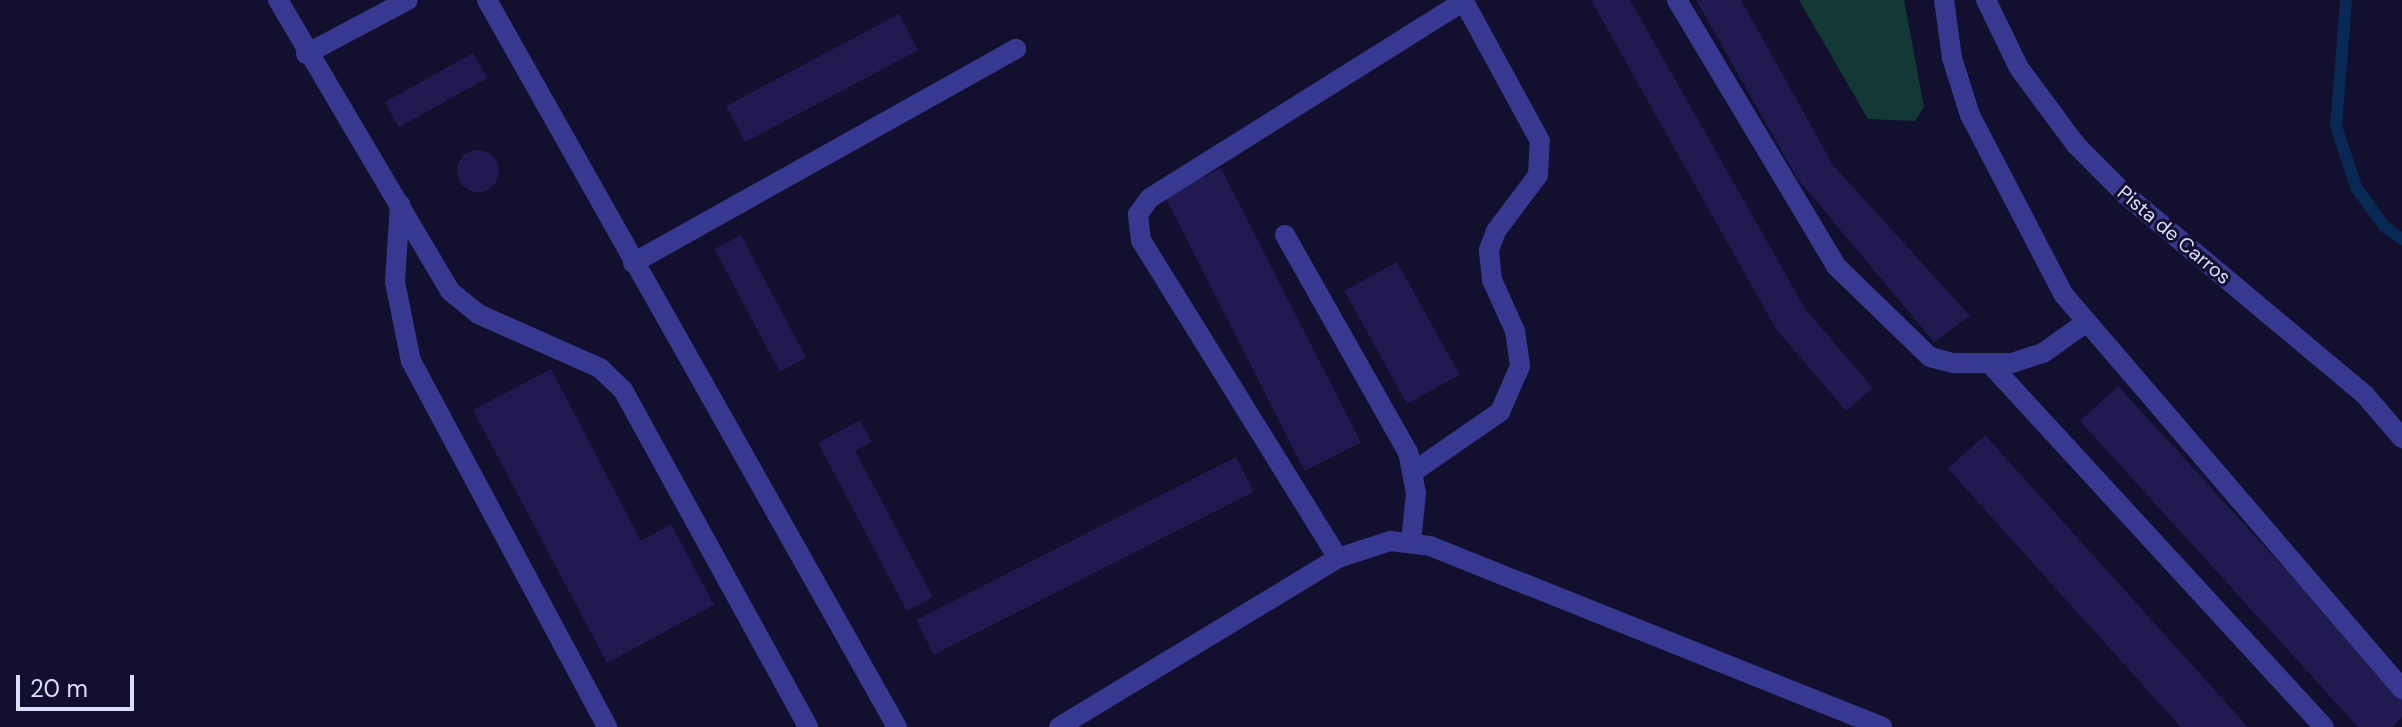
<!DOCTYPE html>
<html>
<head>
<meta charset="utf-8">
<style>
  body { margin:0 }
  #map { position:relative; width:2402px; height:727px; overflow:hidden; background:#130f2e; font-family:"DM Sans",sans-serif }
  div>[style] { position:absolute }
  .green>* { inset:0; background:#123935 }
  .stream>* { height:12px; margin:-6px; padding:0 6px; transform-origin:6px; border-radius:6px; background:#082954 }
  .building>* { inset:0; background:#211a51; transform-origin:0 0 }
  .round { border-radius:50% }
  .service>* { height:20px; margin:-10px; padding:0 10px; transform-origin:10px; border-radius:10px; background:#373991 }
  span { translate:-50% -50%; white-space:nowrap; text-align:center; line-height:1.15; -webkit-text-stroke:6px #130f2e; paint-order:stroke }
  .street-label { font-size:20px; color:#deddff }
  .scale { position:absolute; left:16px; top:675px; width:118px; height:36px; box-sizing:border-box; border:4px solid #deddff; border-top:0; padding-left:10px; font-size:24px; line-height:28px; white-space:nowrap; color:#deddff; -webkit-text-stroke:6px #130f2e; paint-order:stroke }
</style>
</head>
<body>
<div id="map">
  <div class="green">
    <i style="clip-path:polygon(1799px 0,1904px 0,1924px 107px,1915px 121px,1868px 119px)"></i>
  </div>
  <div class="stream">
    <i style="left:2346px;top:0;width:126px;rotate:94.5deg"></i>
    <i style="left:2336px;top:126px;width:64px;rotate:71.8deg"></i>
    <i style="left:2356px;top:187px;width:49px;rotate:54.1deg"></i>
    <i style="left:2385px;top:227px;width:21px;rotate:35deg"></i>
  </div>
  <div class="building">
    <i style="clip-path:polygon(1591px 0,1630px 0,1806px 310px,1873px 388px,1846px 411px,1776px 329px)"></i>
    <i style="clip-path:polygon(1696px 0,1741px 0,1833px 165px,1970px 316px,1934px 342px,1797px 178px)"></i>
    <i style="left:899px;top:14px;width:41px;height:196px;rotate:62deg"></i>
    <i style="left:473px;top:53px;width:29px;height:101px;rotate:61deg"></i>
    <i class="round" style="left:457px;top:150px;width:42px;height:42px"></i>
    <i style="left:1221px;top:168px;width:308px;height:63px;rotate:63deg"></i>
    <i style="left:741px;top:235px;width:139px;height:30px;rotate:62deg"></i>
    <i style="left:1397px;top:262px;width:129px;height:60px;rotate:61deg"></i>
    <i style="clip-path:polygon(551px 369px,641px 541px,671px 524px,714px 605px,607px 663px,473px 410px)"></i>
    <i style="clip-path:polygon(2118px 386px,2402px 697px,2402px 717px,2392px 727px,2358px 727px,2080px 421px)"></i>
    <i style="clip-path:polygon(860px 420px,872px 442px,855px 451px,933px 597px,907px 611px,818px 443px)"></i>
    <i style="left:1985px;top:435px;width:394px;height:50px;rotate:48deg"></i>
    <i style="left:1236px;top:457px;width:39px;height:359px;rotate:63deg"></i>
  </div>
  <div class="service">
    <i style="left:278px;top:0;width:338px;rotate:59.4deg"></i>
    <i style="left:450px;top:291px;width:36px;rotate:39deg"></i>
    <i style="left:478px;top:314px;width:133px;rotate:23.9deg"></i>
    <i style="left:600px;top:368px;width:32px;rotate:44deg"></i>
    <i style="left:623px;top:390px;width:384px;rotate:61.2deg"></i>
    <i style="left:487px;top:0;width:835px;rotate:60.58deg"></i>
    <i style="left:1677px;top:0;width:310px;rotate:59.1deg"></i>
    <i style="left:1836px;top:266px;width:131px;rotate:44.1deg"></i>
    <i style="left:1930px;top:357px;width:24px;rotate:15deg"></i>
    <i style="left:1953px;top:363px;width:59px"></i>
    <i style="left:2012px;top:363px;width:33px;rotate:-18deg"></i>
    <i style="left:2043px;top:353px;width:52px;rotate:-35.5deg"></i>
    <i style="left:1944px;top:0;width:59px;rotate:82.1deg"></i>
    <i style="left:1952px;top:58px;width:60px;rotate:72.5deg"></i>
    <i style="left:1970px;top:115px;width:202px;rotate:62.5deg"></i>
    <i style="left:2063px;top:294px;width:521px;rotate:49.36deg"></i>
    <i style="left:1986px;top:0;width:76px;rotate:64.1deg"></i>
    <i style="left:2019px;top:68px;width:96px;rotate:53.5deg"></i>
    <i style="left:2076px;top:145px;width:71px;rotate:45deg"></i>
    <i style="left:2126px;top:195px;width:312px;rotate:39.9deg"></i>
    <i style="left:2365px;top:395px;width:57px;rotate:49.3deg"></i>
    <i style="left:306px;top:54px;width:115px;rotate:-27.9deg"></i>
    <i style="left:400px;top:204px;width:78px;rotate:93.7deg"></i>
    <i style="left:395px;top:282px;width:81px;rotate:78.6deg"></i>
    <i style="left:411px;top:361px;width:415px;rotate:61.8deg"></i>
    <i style="left:1285px;top:235px;width:249px;rotate:60.5deg"></i>
    <i style="left:1408px;top:452px;width:42px;rotate:79deg"></i>
    <i style="left:1416px;top:493px;width:49px;rotate:95.8deg"></i>
    <i style="left:633px;top:263px;width:439px;rotate:-29.2deg"></i>
    <i style="left:1992px;top:366px;width:490px;rotate:47.4deg"></i>
    <i style="left:1413px;top:472px;width:106px;rotate:-34.6deg"></i>
    <i style="left:1500px;top:412px;width:50px;rotate:-66.5deg"></i>
    <i style="left:1520px;top:366px;width:35px;rotate:-98deg"></i>
    <i style="left:1515px;top:331px;width:56px;rotate:-114.3deg"></i>
    <i style="left:1492px;top:280px;width:30px;rotate:-96deg"></i>
    <i style="left:1489px;top:250px;width:20px;rotate:-70deg"></i>
    <i style="left:1496px;top:231px;width:70px;rotate:-53.1deg"></i>
    <i style="left:1538px;top:175px;width:34px;rotate:-87deg"></i>
    <i style="left:1540px;top:141px;width:161px;rotate:-118.6deg"></i>
    <i style="left:1338px;top:558px;width:374px;rotate:-121.8deg"></i>
    <i style="left:1141px;top:240px;width:26px;rotate:-97deg"></i>
    <i style="left:1138px;top:214px;width:20px;rotate:-53deg"></i>
    <i style="left:1150px;top:198px;width:371px;rotate:-32.1deg"></i>
    <i style="left:1059px;top:727px;width:326px;rotate:-31.2deg"></i>
    <i style="left:1338px;top:558px;width:55px;rotate:-18.1deg"></i>
    <i style="left:1390px;top:541px;width:40px;rotate:7.1deg"></i>
    <i style="left:1430px;top:546px;width:487px;rotate:21.8deg"></i>
  </div>
  <div class="street-label">
    <span style="left:2174px;top:235px;rotate:40deg">Pista de Carros</span>
  </div>
  <div class="scale">20 m</div>
</div>
</body>
</html>
